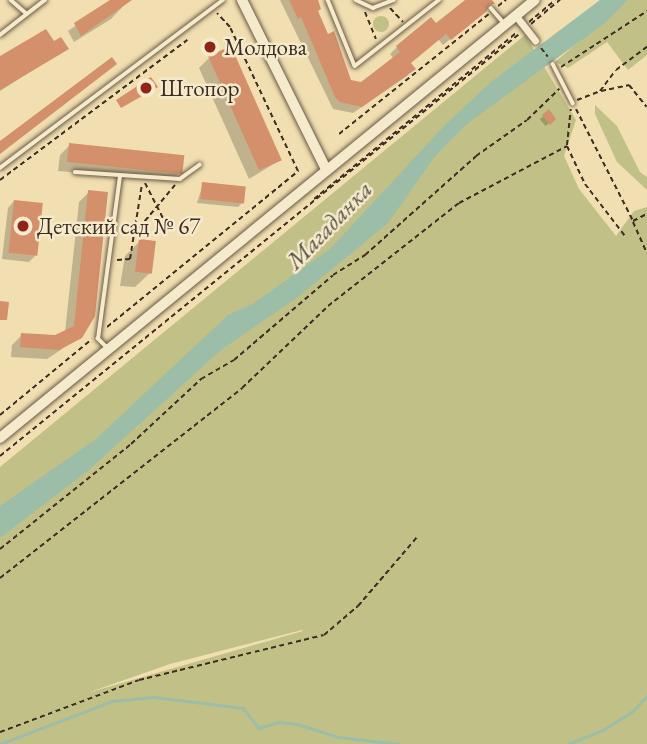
<!DOCTYPE html>
<html>
<head>
<meta charset="utf-8">
<style>
  body { margin:0 }
  #map { position:relative; width:647px; height:744px; overflow:hidden; background:#f1dfb1; font-family:"EB Garamond",serif }
  div>[style] { position:absolute }
  .green>* { inset:0; background:#c0c087 }
  .round { border-radius:50% }
  .water>* { inset:0; background:#9cbda7 }
  .shadow>* { inset:0; background:#0003; transform-origin:0 0 }
  .stream>* { height:2.5px; margin:-1.25px; padding:0 1.25px; transform-origin:1.25px; border-radius:1.25px; background:#9cbda7 }
  .building>* { inset:0; background:#d4906a; transform-origin:0 0 }
  .path>* { height:2px; margin-top:-1px; transform-origin:0; background:repeating-linear-gradient(90deg,#3c2c22 0 5px,transparent 0 8.5px) }
  .roads { filter:drop-shadow(0 0 2px #695946) drop-shadow(0 0 2px #695946) }
  .service>* { height:3.5px; margin:-1.75px; padding:0 1.75px; transform-origin:1.75px; border-radius:1.75px; background:#f6eacc }
  .minor>* { height:7px; margin:-3.5px; padding:0 3.5px; transform-origin:3.5px; border-radius:3.5px; background:#f6eacc }
  .tertiary>* { height:10px; margin:-5px; padding:0 5px; transform-origin:5px; border-radius:5px; background:#f6eacc }
  .dots>* { width:19px; height:19px; translate:-50% -50%; box-sizing:border-box; border:4px solid #f6eacc; border-radius:50% }
  span { translate:-50% -50%; white-space:nowrap; text-align:center; line-height:1.15; -webkit-text-stroke:5px #f6eacc; paint-order:stroke }
  .poi-label { font-size:23px; color:#3c2c22 }
  .left { translate:0 -50%; text-align:left }
  .water-label { font-size:24px; color:#545043; font-style:italic }
</style>
</head>
<body>
<div id="map">
  <div class="green">
    <i style="clip-path:polygon(628px 0,647px 0,647px 55px,628px 70px,607px 42px,568px 68px,555px 62px)"></i>
    <i class="round" style="left:373px;top:16px;width:16px;height:16px"></i>
    <i style="clip-path:polygon(evenodd,525px 35px,576px 120px,564px 156px,579px 189px,616px 236px,634px 211px,647px 207px,647px 744px,0 744px,0 467px,525px 35px,302px 630px,303px 631px,87px 693px,170px 664px,302px 630px)"></i>
    <i style="clip-path:polygon(595px 105px,617px 126px,640px 172px,647px 177px,647px 190px,617px 162px,595px 114px)"></i>
  </div>
  <div class="water">
    <i style="clip-path:polygon(600px 0,628px 0,605px 23px,467px 124px,436px 155px,387px 224px,299px 296px,221px 350px,90px 469px,0 538px,0 506px,96px 439px,228px 315px,254px 303px,330px 249px,445px 125px,491px 82px)"></i>
  </div>
  <div class="shadow">
    <i style="clip-path:polygon(112px 0,129px 0,111px 19px,74px 42px,68px 31px)"></i>
    <i style="clip-path:polygon(280px 0,316px 0,316px 12px,349px 81px,362px 84px,394px 59px,390px 54px,397px 47px,436px 25px,468px 0,489px 0,493px 4px,443px 45px,438px 39px,409px 63px,413px 69px,407px 76px,353px 113px,333px 109px)"></i>
    <i style="clip-path:polygon(53px 44px,66px 49px,0 91px,0 58px)"></i>
    <i style="clip-path:polygon(209px 58px,280px 160px,249px 179px,199px 68px)"></i>
    <i style="left:548px;top:112px;width:9px;height:11px;rotate:49deg"></i>
    <i style="clip-path:polygon(70px 145px,181px 171px,171px 181px,58px 171px,60px 155px)"></i>
    <i style="clip-path:polygon(203px 184px,243px 202px,238px 207px,197px 203px)"></i>
    <i style="clip-path:polygon(89px 192px,80px 337px,47px 359px,11px 357px,12px 345px,22px 335px,56px 337px,65px 332px,79px 202px)"></i>
    <i style="clip-path:polygon(14px 201px,35px 256px,29px 262px,2px 259px,8px 208px)"></i>
    <i style="clip-path:polygon(140px 241px,150px 273px,135px 287px,120px 286px,125px 256px)"></i>
  </div>
  <div class="stream">
    <i style="left:0;top:744px;width:120px;rotate:-21deg"></i>
    <i style="left:112px;top:701px;width:42px;rotate:-5.4deg"></i>
    <i style="left:154px;top:697px;width:90px;rotate:7deg"></i>
    <i style="left:243px;top:708px;width:26px;rotate:51deg"></i>
    <i style="left:259px;top:728px;width:21px;rotate:-17deg"></i>
    <i style="left:279px;top:722px;width:19px;rotate:6deg"></i>
    <i style="left:298px;top:724px;width:42px;rotate:18deg"></i>
    <i style="left:338px;top:737px;width:61px;rotate:6.5deg"></i>
    <i style="left:568px;top:744px;width:35px;rotate:-22deg"></i>
    <i style="left:601px;top:731px;width:36px;rotate:-32deg"></i>
    <i style="left:632px;top:712px;width:22px;rotate:-47deg"></i>
  </div>
  <div class="building">
    <i style="clip-path:polygon(110px 0,132px 0,81px 36px,74px 23px)"></i>
    <i style="clip-path:polygon(289px 0,318px 0,321px 9px,318px 11px,328px 34px,334px 31px,351px 80px,361px 82px,400px 52px,396px 46px,431px 17px,436px 23px,465px 0,492px 0,495px 4px,489px 4px,487px 11px,451px 40px,446px 34px,411px 63px,416px 69px,362px 107px,340px 102px,335px 97px,301px 17px,298px 19px)"></i>
    <i style="clip-path:polygon(46px 29px,54px 41px,61px 37px,69px 49px,0 90px,0 56px)"></i>
    <i style="left:231px;top:46px;width:125px;height:25px;rotate:66deg"></i>
    <i style="clip-path:polygon(112px 57px,117px 64px,0 154px,0 141px)"></i>
    <i style="clip-path:polygon(151px 77px,158px 87px,121px 108px,116px 100px)"></i>
    <i style="clip-path:polygon(549px 109px,556px 119px,550px 125px,542px 115px)"></i>
    <i style="left:69px;top:143px;width:116px;height:19px;rotate:6deg"></i>
    <i style="left:202px;top:182px;width:44px;height:17px;rotate:6deg"></i>
    <i style="clip-path:polygon(88px 190px,108px 192px,95px 316px,82px 338px,59px 350px,20px 347px,21px 333px,55px 335px,74px 326px)"></i>
    <i style="left:14px;top:200px;width:29px;height:53px;rotate:6deg"></i>
    <i style="left:139px;top:239px;width:17px;height:33px;rotate:7deg"></i>
    <i style="clip-path:polygon(0 301px,9px 302px,7px 320px,0 320px)"></i>
  </div>
  <div class="path">
    <i style="left:498px;top:6px;width:10px;rotate:-37deg"></i>
    <i style="left:390px;top:8px;width:19px;rotate:47deg"></i>
    <i style="left:365px;top:12px;width:29px;rotate:68deg"></i>
    <i style="left:529px;top:22px;width:34px;rotate:-40deg"></i>
    <i style="left:531px;top:24px;width:38px;rotate:-40deg"></i>
    <i style="left:541px;top:48px;width:11px;rotate:52deg"></i>
    <i style="left:561px;top:67px;width:103px;rotate:-33.1deg"></i>
    <i style="left:601px;top:91px;width:29px;rotate:-12deg"></i>
    <i style="left:629px;top:85px;width:28px;rotate:51deg"></i>
    <i style="left:577px;top:100px;width:25px;rotate:-21deg"></i>
    <i style="left:600px;top:91px;width:26px;rotate:-53deg"></i>
    <i style="left:616px;top:70px;width:39px;rotate:-37deg"></i>
    <i style="left:576px;top:109px;width:126px;rotate:63deg"></i>
    <i style="left:633px;top:221px;width:16px;rotate:-27deg"></i>
    <i style="left:339px;top:134px;width:192px;rotate:-38.7deg"></i>
    <i style="left:567px;top:145px;width:36px;rotate:-84deg"></i>
    <i style="left:0;top:180px;width:234px;rotate:-36.8deg"></i>
    <i style="left:145px;top:183px;width:48px;rotate:62.9deg"></i>
    <i style="left:314px;top:199px;width:263px;rotate:-39.4deg"></i>
    <i style="left:633px;top:222px;width:34px;rotate:66deg"></i>
    <i style="left:134px;top:234px;width:64px;rotate:-50.1deg"></i>
    <i style="left:117px;top:260px;width:13px;rotate:-4deg"></i>
    <i style="left:130px;top:259px;width:76px;rotate:-80.9deg"></i>
    <i style="left:107px;top:327px;width:247px;rotate:-39.2deg"></i>
    <i style="left:298px;top:171px;width:159px;rotate:-115.3deg"></i>
    <i style="left:230px;top:27px;width:19px;rotate:-133deg"></i>
    <i style="left:0;top:415px;width:119px;rotate:-39.6deg"></i>
    <i style="left:0;top:456px;width:669px;rotate:-39.11deg"></i>
    <i style="left:0;top:549px;width:168px;rotate:-38.7deg"></i>
    <i style="left:131px;top:444px;width:96px;rotate:-42.9deg"></i>
    <i style="left:201px;top:379px;width:38px;rotate:-30deg"></i>
    <i style="left:234px;top:360px;width:130px;rotate:-40.6deg"></i>
    <i style="left:333px;top:275px;width:38px;rotate:-32deg"></i>
    <i style="left:365px;top:255px;width:149px;rotate:-41.7deg"></i>
    <i style="left:476px;top:156px;width:62px;rotate:-35.2deg"></i>
    <i style="left:527px;top:120px;width:45px;rotate:-44.1deg"></i>
    <i style="left:0;top:578px;width:308px;rotate:-38.1deg"></i>
    <i style="left:242px;top:388px;width:119px;rotate:-43.6deg"></i>
    <i style="left:328px;top:306px;width:167px;rotate:-38.2deg"></i>
    <i style="left:459px;top:203px;width:122px;rotate:-27.8deg"></i>
    <i style="left:567px;top:146px;width:42px;rotate:64.7deg"></i>
    <i style="left:585px;top:184px;width:66px;rotate:52.4deg"></i>
    <i style="left:0;top:732px;width:148px;rotate:-20.5deg"></i>
    <i style="left:139px;top:680px;width:190px;rotate:-13.7deg"></i>
    <i style="left:324px;top:635px;width:45px;rotate:-40.5deg"></i>
    <i style="left:358px;top:606px;width:92px;rotate:-49.4deg"></i>
  </div>
  <div class="roads">
    <div class="service">
      <i style="left:11px;top:0;width:21px;rotate:41deg"></i>
      <i style="left:328px;top:0;width:71px;rotate:67.8deg"></i>
      <i style="left:355px;top:66px;width:107px;rotate:-38.2deg"></i>
      <i style="left:356px;top:0;width:19px;rotate:25deg"></i>
      <i style="left:373px;top:8px;width:22px;rotate:-21deg"></i>
      <i style="left:491px;top:8px;width:18px;rotate:49deg"></i>
      <i style="left:0;top:35px;width:57px;rotate:-37.9deg"></i>
      <i style="left:553px;top:64px;width:44px;rotate:62.9deg"></i>
      <i style="left:0;top:168px;width:279px;rotate:-37deg"></i>
      <i style="left:75px;top:172px;width:105px;rotate:3.8deg"></i>
      <i style="left:180px;top:179px;width:24px;rotate:-36deg"></i>
      <i style="left:107px;top:348px;width:13px;rotate:-135deg"></i>
      <i style="left:98px;top:339px;width:163px;rotate:-82.3deg"></i>
    </div>
    <div class="minor">
      <i style="left:516px;top:16px;width:31px;rotate:52deg"></i>
    </div>
    <div class="tertiary">
      <i style="left:242px;top:0;width:189px;rotate:63.6deg"></i>
      <i style="left:0;top:438px;width:691px;rotate:-39.31deg"></i>
    </div>
  </div>
  <div class="dots">
    <i style="left:210px;top:47px;background:#8f2418"></i>
    <i style="left:146px;top:88px;background:#8f2418"></i>
    <i style="left:23px;top:226px;background:#8f2418"></i>
  </div>
  <div class="poi-label">
    <span class="left" style="left:224px;top:47px">Молдова</span>
    <span class="left" style="left:160px;top:88px">Штопор</span>
    <span class="left" style="left:37px;top:226px">Детский сад № 67</span>
  </div>
  <div class="water-label">
    <span style="left:329px;top:225px;rotate:-46deg">Магаданка</span>
  </div>
</div>
</body>
</html>
